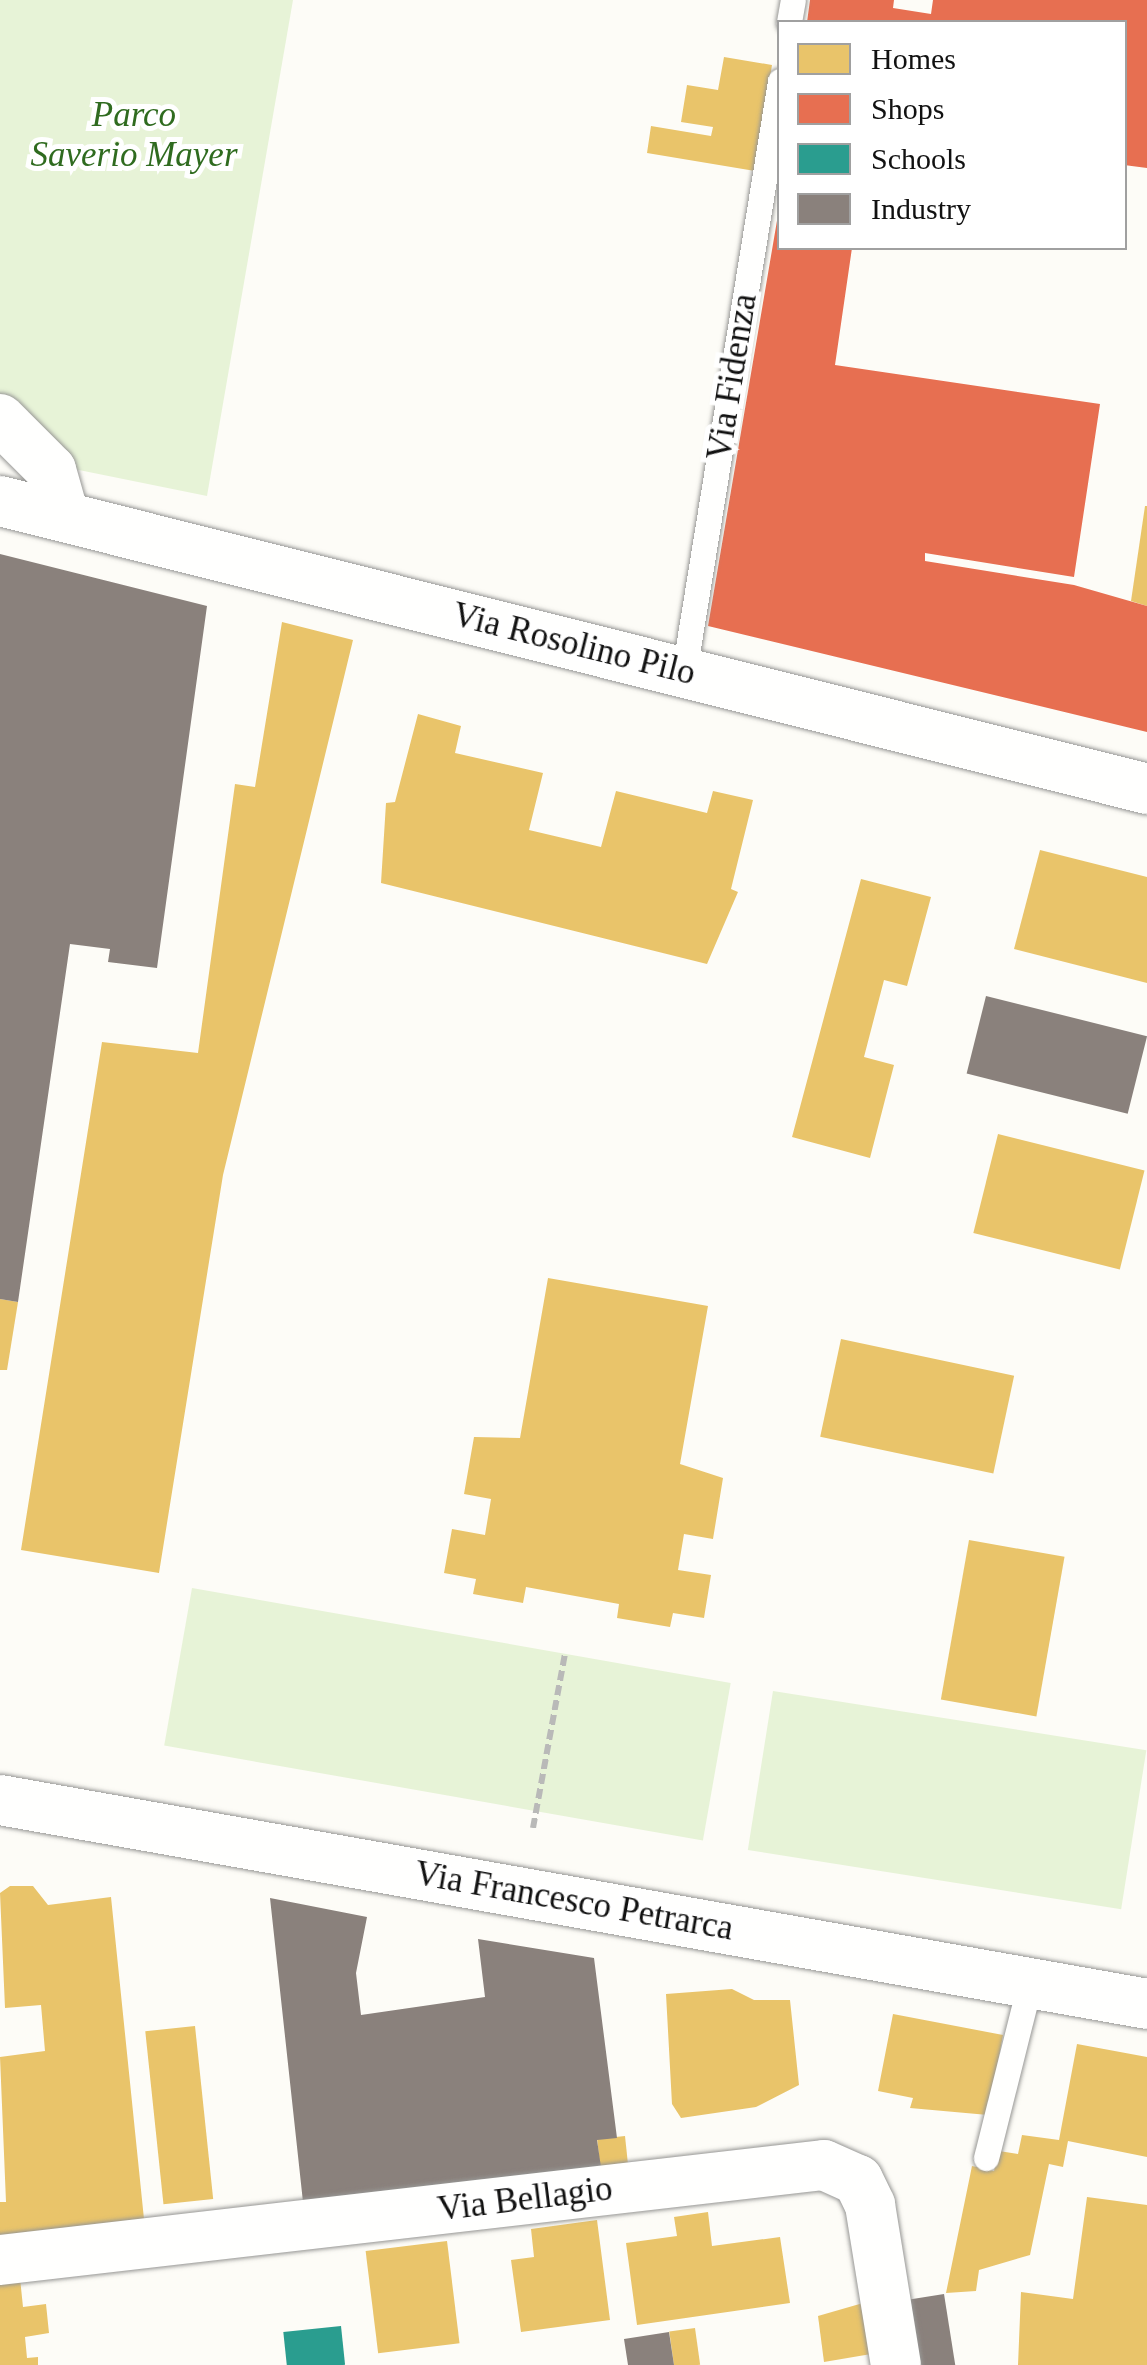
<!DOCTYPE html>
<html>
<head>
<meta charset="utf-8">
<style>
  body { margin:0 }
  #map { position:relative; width:1147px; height:2365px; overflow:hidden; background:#fdfcf7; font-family:"Times New Roman",serif }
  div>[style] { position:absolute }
  .green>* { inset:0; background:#e7f3d7; transform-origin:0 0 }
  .homes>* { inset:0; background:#e9c46a; transform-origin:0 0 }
  .shops>* { inset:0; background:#e76f51 }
  .schools>* { inset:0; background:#2a9d8f; transform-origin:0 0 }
  .industry>* { inset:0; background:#8a817c; transform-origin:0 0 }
  .path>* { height:6px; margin-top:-3px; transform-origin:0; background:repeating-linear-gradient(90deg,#b9b9b8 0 10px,transparent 0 15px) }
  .roads { filter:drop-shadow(0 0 2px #979795) drop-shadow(0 0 2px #979795) }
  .lane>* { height:25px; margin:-12.5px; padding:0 12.5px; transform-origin:12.5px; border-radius:12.5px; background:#fffffe }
  .street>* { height:50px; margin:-25px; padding:0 25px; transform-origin:25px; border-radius:25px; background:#fffffe }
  span { translate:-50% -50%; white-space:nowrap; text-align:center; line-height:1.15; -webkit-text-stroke:10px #fff; paint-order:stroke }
  .park-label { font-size:35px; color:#2f6b1f; font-style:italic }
  .street-label { font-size:35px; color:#111 }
  .legend { position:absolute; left:777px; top:20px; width:350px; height:230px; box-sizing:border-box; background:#fff; border:2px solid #a0a0a0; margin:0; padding:12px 18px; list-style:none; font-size:30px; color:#111 }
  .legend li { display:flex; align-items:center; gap:20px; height:50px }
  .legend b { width:50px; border:2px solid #a0a0a0 }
</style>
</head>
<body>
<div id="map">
  <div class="green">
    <i style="clip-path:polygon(0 0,293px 0,207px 496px,0 454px)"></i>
    <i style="left:192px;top:1588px;width:547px;height:160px;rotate:10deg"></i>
    <i style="left:773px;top:1691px;width:378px;height:161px;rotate:9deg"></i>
  </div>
  <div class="homes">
    <i style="clip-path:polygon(724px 57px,772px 65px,755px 171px,647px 153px,651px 126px,711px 136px,713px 127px,681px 122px,687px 85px,718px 90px)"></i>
    <i style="clip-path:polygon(1145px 506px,1147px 506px,1147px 606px,1131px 601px)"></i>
    <i style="clip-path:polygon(282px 622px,353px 640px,223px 1175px,159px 1573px,21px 1550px,102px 1042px,198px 1053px,235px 784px,255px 787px)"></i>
    <i style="clip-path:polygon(418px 714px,461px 726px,455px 753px,543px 773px,529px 830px,601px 847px,616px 791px,707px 813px,713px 791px,753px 800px,731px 889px,738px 892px,707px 964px,381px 883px,386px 803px,395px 802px)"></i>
    <i style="clip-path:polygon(1040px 850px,1147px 877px,1147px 983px,1014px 949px)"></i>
    <i style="clip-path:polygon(861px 879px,931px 897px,907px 986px,884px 980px,864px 1057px,894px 1065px,870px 1158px,792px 1137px)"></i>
    <i style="left:998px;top:1134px;width:151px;height:102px;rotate:14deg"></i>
    <i style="clip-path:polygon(548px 1278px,708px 1306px,680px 1464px,723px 1478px,713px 1539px,684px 1534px,678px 1570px,711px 1575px,704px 1618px,673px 1613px,670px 1627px,617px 1618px,619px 1604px,526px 1587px,523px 1603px,473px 1594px,476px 1579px,444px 1573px,452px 1529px,485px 1535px,491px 1499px,464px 1494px,474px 1437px,520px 1438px)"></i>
    <i style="clip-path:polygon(0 1299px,18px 1302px,7px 1370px,0 1370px)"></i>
    <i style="left:841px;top:1339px;width:177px;height:100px;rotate:12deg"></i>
    <i style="left:969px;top:1540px;width:97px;height:162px;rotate:10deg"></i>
    <i style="clip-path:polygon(10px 1886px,33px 1886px,48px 1905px,111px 1897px,144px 2219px,0 2236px,0 2202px,6px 2202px,0 2057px,45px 2051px,41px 2005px,5px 2008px,0 1893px)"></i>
    <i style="clip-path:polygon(732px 1989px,754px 2000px,790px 2000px,799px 2085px,756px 2107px,681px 2118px,672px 2104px,666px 1994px)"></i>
    <i style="clip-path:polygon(893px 2014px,1003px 2035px,988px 2115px,910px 2108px,913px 2098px,878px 2091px)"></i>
    <i style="left:195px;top:2026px;width:174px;height:50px;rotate:84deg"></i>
    <i style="clip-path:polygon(1077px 2044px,1147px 2057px,1147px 2157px,1068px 2141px,1063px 2167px,1049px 2164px,1030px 2255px,979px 2270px,976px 2291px,946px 2293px,972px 2166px,994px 2171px,999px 2151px,1018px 2154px,1022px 2135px,1059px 2140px)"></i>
    <i style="left:625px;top:2136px;width:28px;height:28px;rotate:84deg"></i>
    <i style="clip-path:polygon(1087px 2197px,1147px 2205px,1147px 2365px,1018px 2365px,1021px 2292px,1073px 2299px)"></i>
    <i style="clip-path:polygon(708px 2212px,712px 2246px,780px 2237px,790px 2303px,637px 2325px,626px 2243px,677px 2236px,674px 2217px)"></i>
    <i style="clip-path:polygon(597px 2220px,610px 2320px,521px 2332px,511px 2260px,534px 2257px,531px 2229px)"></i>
    <i style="left:447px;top:2241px;width:103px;height:82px;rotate:83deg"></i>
    <i style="clip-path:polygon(20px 2278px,23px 2307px,46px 2304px,49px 2333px,25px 2337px,27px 2358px,38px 2357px,38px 2365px,0 2365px,0 2281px)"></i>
    <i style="clip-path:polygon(870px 2301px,877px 2353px,824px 2362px,818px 2316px)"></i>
    <i style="left:695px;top:2328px;width:37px;height:26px;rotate:82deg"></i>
  </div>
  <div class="shops">
    <i style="clip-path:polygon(810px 0,894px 0,893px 8px,931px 14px,933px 0,1147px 0,1147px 168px,1124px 165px,1124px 22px,807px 22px)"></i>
    <i style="clip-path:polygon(780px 203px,780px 248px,852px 248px,835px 365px,1100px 404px,1074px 577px,925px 553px,925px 561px,1074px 585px,1147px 606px,1147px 732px,708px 626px)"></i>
  </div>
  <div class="schools">
    <i style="left:341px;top:2326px;width:39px;height:58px;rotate:84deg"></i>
  </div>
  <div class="industry">
    <i style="clip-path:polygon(0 554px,207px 606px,157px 968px,108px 962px,110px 949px,70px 944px,18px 1302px,0 1299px)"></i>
    <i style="left:986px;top:996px;width:166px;height:80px;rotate:14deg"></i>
    <i style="clip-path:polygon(270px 1898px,367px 1917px,356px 1973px,361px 2015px,485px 1997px,478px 1939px,594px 1958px,617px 2138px,597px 2140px,601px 2167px,303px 2202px)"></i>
    <i style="left:944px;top:2294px;width:72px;height:46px;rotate:81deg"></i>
    <i style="clip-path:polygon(669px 2332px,674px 2365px,628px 2365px,624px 2339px)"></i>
  </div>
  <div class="path">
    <i style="left:533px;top:1828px;width:177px;rotate:-79.6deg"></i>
  </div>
  <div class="roads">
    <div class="lane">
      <i style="left:789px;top:22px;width:22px;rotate:-80deg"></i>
      <i style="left:684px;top:672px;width:599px;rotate:-80.77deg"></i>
      <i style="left:986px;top:2158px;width:180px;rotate:-75.9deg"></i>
    </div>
    <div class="street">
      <i style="left:0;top:419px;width:72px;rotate:45deg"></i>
      <i style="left:51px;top:470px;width:48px;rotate:74.2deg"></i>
      <i style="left:0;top:501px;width:1183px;rotate:14.09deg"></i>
      <i style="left:0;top:1800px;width:1165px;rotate:10.08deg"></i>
      <i style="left:0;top:2260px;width:829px;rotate:-6.58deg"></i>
      <i style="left:824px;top:2165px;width:37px;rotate:24deg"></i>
      <i style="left:858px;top:2180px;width:28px;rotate:64deg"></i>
      <i style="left:870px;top:2205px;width:162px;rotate:80.8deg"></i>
    </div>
  </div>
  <div class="park-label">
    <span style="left:134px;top:135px">Parco<br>Saverio Mayer</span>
  </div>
  <div class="street-label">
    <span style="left:732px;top:377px;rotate:-81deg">Via Fidenza</span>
    <span style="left:574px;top:644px;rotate:14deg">Via Rosolino Pilo</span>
    <span style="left:574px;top:1901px;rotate:10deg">Via Francesco Petrarca</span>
    <span style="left:525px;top:2199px;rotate:-7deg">Via Bellagio</span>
  </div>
  <ul class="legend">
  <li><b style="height:28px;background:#e9c46a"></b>Homes</li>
  <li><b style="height:28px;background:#e76f51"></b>Shops</li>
  <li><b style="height:28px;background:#2a9d8f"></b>Schools</li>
  <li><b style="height:28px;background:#8a817c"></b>Industry</li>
  </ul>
</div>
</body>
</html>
